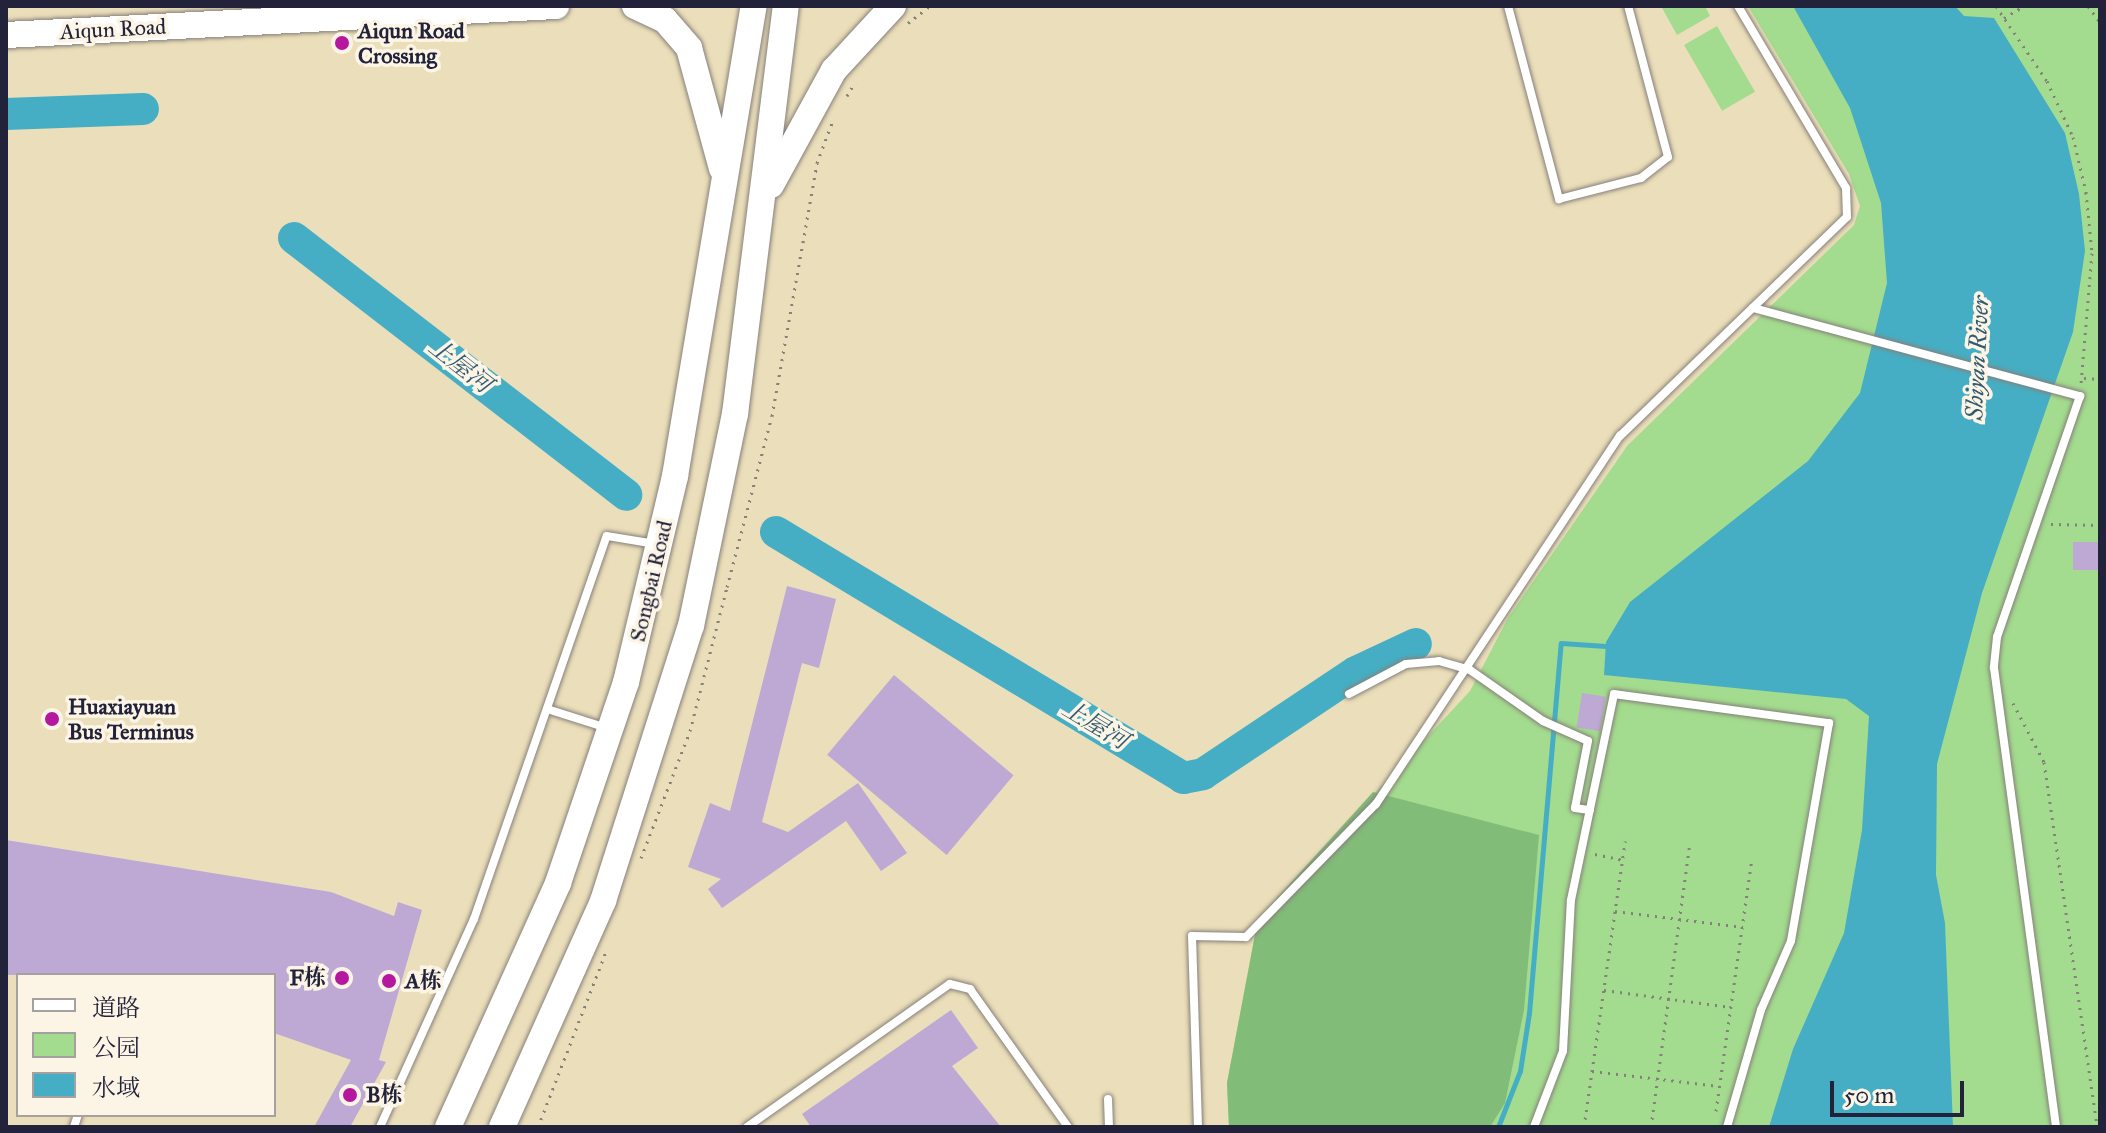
<!DOCTYPE html>
<html>
<head>
<meta charset="utf-8">
<style>
  body { margin:0 }
  #map { position:relative; width:2106px; height:1133px; overflow:hidden; background:#ebdeba; font-family:"IM FELL Great Primer","Noto Serif SC",serif }
  div>[style] { position:absolute }
  .green>* { inset:0; background:#a3dc8e; transform-origin:0 0 }
  .forest>* { inset:0; background:#82bc79 }
  .water>* { inset:0; background:#45aec4 }
  .stream>* { height:5px; margin:-2.5px; padding:0 2.5px; transform-origin:2.5px; border-radius:2.5px; background:#45aec4 }
  .river>* { height:32px; margin:-16px; padding:0 16px; transform-origin:16px; border-radius:16px; background:#45aec4 }
  .building>* { inset:0; background:#bea9d4; transform-origin:0 0 }
  .path>* { height:3px; margin-top:-1.5px; transform-origin:0; background:repeating-linear-gradient(90deg,#86807a 0 2px,transparent 0 8px) }
  .roads { filter:drop-shadow(0 0 2px #86807a) drop-shadow(0 0 2px #86807a) }
  .service>* { height:8px; margin:-4px; padding:0 4px; transform-origin:4px; border-radius:4px; background:#fff }
  .primary>* { height:26px; margin:-13px; padding:0 13px; transform-origin:13px; border-radius:13px; background:#fff }
  .dots>* { width:22px; height:22px; translate:-50% -50%; box-sizing:border-box; border:4px solid #fcf5e5; border-radius:50% }
  span { translate:-50% -50%; white-space:nowrap; text-align:center; line-height:1.15; -webkit-text-stroke:7px #fcf5e5; paint-order:stroke }
  .street-label { font-size:22px; color:#22223b }
  .poi-label { font-size:22px; color:#22223b; font-weight:700 }
  .left { translate:0 -50%; text-align:left }
  .right { translate:-100% -50%; text-align:right }
  .water-label { font-size:24px; color:#305a72; font-style:italic }
  .frame { position:absolute; inset:0; border:8px solid #22223b; pointer-events:none }
  .legend { position:absolute; left:16px; top:973px; width:260px; height:144px; box-sizing:border-box; background:#fcf5e5; border:2px solid #a5a1a1; margin:0; padding:10px 14px; list-style:none; font-size:24px; color:#22223b }
  .legend li { display:flex; align-items:center; gap:16px; height:40px }
  .legend b { width:40px; border:2px solid #a5a1a1 }
  .scale { position:absolute; left:1830px; top:1081px; width:134px; height:36px; box-sizing:border-box; border:4px solid #22223b; border-top:0; padding-left:10px; font-size:24px; line-height:28px; white-space:nowrap; color:#22223b; -webkit-text-stroke:6px #fcf5e5; paint-order:stroke }
</style>
</head>
<body>
<div id="map">
  <div class="green">
    <i style="clip-path:polygon(1661px 6px,1705px 6px,1710px 16px,1677px 35px)"></i>
    <i style="clip-path:polygon(1748px 6px,2100px 6px,2100px 1127px,1229px 1127px,1227px 1083px,1258px 919px,1470px 691px,1508px 618px,1627px 446px,1854px 225px,1860px 206px,1849px 174px)"></i>
    <i style="left:1717px;top:26px;width:76px;height:38px;rotate:60deg"></i>
  </div>
  <div class="forest">
    <i style="clip-path:polygon(1373px 792px,1539px 835px,1524px 1010px,1505px 1103px,1490px 1127px,1229px 1127px,1227px 1083px,1258px 919px)"></i>
  </div>
  <div class="water">
    <i style="clip-path:polygon(1793px 6px,1955px 6px,1964px 16px,1994px 18px,2065px 133px,2079px 194px,2085px 251px,2073px 332px,1982px 593px,1937px 764px,1936px 875px,1945px 923px,1953px 1127px,1769px 1127px,1793px 1049px,1844px 933px,1862px 830px,1869px 716px,1846px 699px,1604px 675px,1606px 642px,1630px 602px,1808px 461px,1860px 393px,1887px 283px,1881px 203px,1850px 108px)"></i>
  </div>
  <div class="stream">
    <i style="left:1498px;top:1127px;width:60px;rotate:-68.6deg"></i>
    <i style="left:1520px;top:1071px;width:59px;rotate:-81.2deg"></i>
    <i style="left:1529px;top:1013px;width:371px;rotate:-85.1deg"></i>
    <i style="left:1561px;top:643px;width:45px;rotate:3.8deg"></i>
  </div>
  <div class="river">
    <i style="left:6px;top:114px;width:137px;rotate:-2.1deg"></i>
    <i style="left:294px;top:238px;width:420px;rotate:37.7deg"></i>
    <i style="left:776px;top:532px;width:476px;rotate:31.1deg"></i>
    <i style="left:1183px;top:778px;width:20px;rotate:-11deg"></i>
    <i style="left:1203px;top:774px;width:184px;rotate:-33.7deg"></i>
    <i style="left:1356px;top:672px;width:66px;rotate:-25deg"></i>
  </div>
  <div class="building">
    <i style="left:2073px;top:542px;width:27px;height:28px"></i>
    <i style="clip-path:polygon(787px 586px,836px 599px,819px 668px,802px 663px,762px 822px,788px 832px,858px 783px,907px 853px,881px 871px,846px 821px,722px 908px,708px 889px,721px 879px,688px 867px,710px 803px,730px 811px)"></i>
    <i style="left:894px;top:675px;width:156px;height:104px;rotate:40deg"></i>
    <i style="left:1582px;top:693px;width:24px;height:35px;rotate:9deg"></i>
    <i style="clip-path:polygon(6px 840px,331px 892px,394px 916px,398px 902px,422px 910px,379px 1060px,386px 1062px,350px 1127px,314px 1127px,351px 1060px,274px 1033px,274px 975px,6px 975px)"></i>
    <i style="clip-path:polygon(951px 1010px,978px 1048px,952px 1066px,1001px 1127px,811px 1127px,802px 1114px)"></i>
  </div>
  <div class="path">
    <i style="left:1996px;top:6px;width:91px;rotate:55.8deg"></i>
    <i style="left:2047px;top:81px;width:62px;rotate:65.1deg"></i>
    <i style="left:2073px;top:137px;width:57px;rotate:76.7deg"></i>
    <i style="left:2086px;top:192px;width:61px;rotate:84.4deg"></i>
    <i style="left:2092px;top:253px;width:131px;rotate:94.8deg"></i>
    <i style="left:2088px;top:6px;width:20px;rotate:53deg"></i>
    <i style="left:2004px;top:18px;width:23px;rotate:-31deg"></i>
    <i style="left:908px;top:23px;width:28px;rotate:-38deg"></i>
    <i style="left:847px;top:96px;width:16px;rotate:-60deg"></i>
    <i style="left:2084px;top:378px;width:16px;rotate:4deg"></i>
    <i style="left:2051px;top:524px;width:49px;rotate:1.2deg"></i>
    <i style="left:2013px;top:703px;width:67px;rotate:62.3deg"></i>
    <i style="left:2044px;top:762px;width:369px;rotate:81.7deg"></i>
    <i style="left:1595px;top:854px;width:29px;rotate:12deg"></i>
    <i style="left:641px;top:858px;width:136px;rotate:-68.9deg"></i>
    <i style="left:690px;top:731px;width:149px;rotate:-75.6deg"></i>
    <i style="left:727px;top:587px;width:177px;rotate:-75.3deg"></i>
    <i style="left:772px;top:416px;width:257px;rotate:-79.9deg"></i>
    <i style="left:817px;top:163px;width:46px;rotate:-69.6deg"></i>
    <i style="left:1615px;top:911px;width:129px;rotate:7.1deg"></i>
    <i style="left:1604px;top:990px;width:128px;rotate:7.6deg"></i>
    <i style="left:1592px;top:1071px;width:128px;rotate:6.7deg"></i>
    <i style="left:1716px;top:1111px;width:255px;rotate:-81.9deg"></i>
    <i style="left:538px;top:1127px;width:188px;rotate:-68.8deg"></i>
    <i style="left:1584px;top:1127px;width:289px;rotate:-81.8deg"></i>
    <i style="left:1651px;top:1127px;width:282px;rotate:-82.2deg"></i>
  </div>
  <div class="roads">
    <div class="service">
      <i style="left:1508px;top:6px;width:200px;rotate:75.2deg"></i>
      <i style="left:1559px;top:199px;width:85px;rotate:-14.4deg"></i>
      <i style="left:1641px;top:178px;width:34px;rotate:-38deg"></i>
      <i style="left:1668px;top:157px;width:156px;rotate:-104.8deg"></i>
      <i style="left:1753px;top:308px;width:339px;rotate:15.1deg"></i>
      <i style="left:2080px;top:396px;width:255px;rotate:109deg"></i>
      <i style="left:1997px;top:637px;width:31px;rotate:96deg"></i>
      <i style="left:1994px;top:668px;width:463px;rotate:82.3deg"></i>
      <i style="left:1349px;top:694px;width:64px;rotate:-27.8deg"></i>
      <i style="left:1406px;top:664px;width:33px;rotate:-5deg"></i>
      <i style="left:1439px;top:661px;width:32px;rotate:16deg"></i>
      <i style="left:1470px;top:670px;width:89px;rotate:34.9deg"></i>
      <i style="left:1543px;top:721px;width:49px;rotate:24deg"></i>
      <i style="left:1588px;top:741px;width:68px;rotate:101deg"></i>
      <i style="left:1575px;top:808px;width:15px;rotate:8deg"></i>
      <i style="left:547px;top:709px;width:63px;rotate:17.6deg"></i>
      <i style="left:1108px;top:1099px;width:28px;rotate:88deg"></i>
      <i style="left:74px;top:1127px;width:13px;rotate:-72deg"></i>
      <i style="left:380px;top:1127px;width:228px;rotate:-65.7deg"></i>
      <i style="left:474px;top:919px;width:405px;rotate:-70.9deg"></i>
      <i style="left:607px;top:536px;width:50px;rotate:9.3deg"></i>
      <i style="left:747px;top:1127px;width:248px;rotate:-35.2deg"></i>
      <i style="left:950px;top:984px;width:21px;rotate:14deg"></i>
      <i style="left:970px;top:989px;width:169px;rotate:54.6deg"></i>
      <i style="left:1198px;top:1127px;width:191px;rotate:-91.8deg"></i>
      <i style="left:1192px;top:936px;width:54px;rotate:1.1deg"></i>
      <i style="left:1246px;top:937px;width:186px;rotate:-45.7deg"></i>
      <i style="left:1376px;top:804px;width:442px;rotate:-56.5deg"></i>
      <i style="left:1620px;top:436px;width:315px;rotate:-44deg"></i>
      <i style="left:1847px;top:217px;width:29px;rotate:-92deg"></i>
      <i style="left:1846px;top:188px;width:212px;rotate:-120.7deg"></i>
      <i style="left:1534px;top:1127px;width:81px;rotate:-69.1deg"></i>
      <i style="left:1563px;top:1051px;width:151px;rotate:-87deg"></i>
      <i style="left:1571px;top:900px;width:210px;rotate:-78.2deg"></i>
      <i style="left:1614px;top:694px;width:217px;rotate:7.7deg"></i>
      <i style="left:1829px;top:723px;width:221px;rotate:99.9deg"></i>
      <i style="left:1791px;top:941px;width:75px;rotate:113.5deg"></i>
      <i style="left:1761px;top:1010px;width:122px;rotate:106.2deg"></i>
    </div>
    <div class="primary">
      <i style="left:635px;top:6px;width:33px;rotate:25deg"></i>
      <i style="left:665px;top:20px;width:37px;rotate:49deg"></i>
      <i style="left:689px;top:48px;width:125px;rotate:74.7deg"></i>
      <i style="left:6px;top:35px;width:551px;rotate:-3.02deg"></i>
      <i style="left:771px;top:185px;width:131px;rotate:-61.3deg"></i>
      <i style="left:834px;top:70px;width:87px;rotate:-47.3deg"></i>
      <i style="left:448px;top:1127px;width:268px;rotate:-65.7deg"></i>
      <i style="left:558px;top:883px;width:212px;rotate:-71.3deg"></i>
      <i style="left:626px;top:682px;width:212px;rotate:-76.6deg"></i>
      <i style="left:675px;top:476px;width:477px;rotate:-80.5deg"></i>
      <i style="left:502px;top:1127px;width:248px;rotate:-65.9deg"></i>
      <i style="left:603px;top:901px;width:289px;rotate:-72.3deg"></i>
      <i style="left:691px;top:626px;width:217px;rotate:-78.3deg"></i>
      <i style="left:735px;top:414px;width:411px;rotate:-82.9deg"></i>
    </div>
  </div>
  <div class="dots">
    <i style="left:342px;top:43px;background:#b5179e"></i>
    <i style="left:52px;top:719px;background:#b5179e"></i>
    <i style="left:342px;top:978px;background:#b5179e"></i>
    <i style="left:389px;top:981px;background:#b5179e"></i>
    <i style="left:350px;top:1095px;background:#b5179e"></i>
  </div>
  <div class="street-label">
    <span style="left:113px;top:29px;rotate:-3deg">Aiqun Road</span>
    <span style="left:651px;top:581px;rotate:-77deg">Songbai Road</span>
  </div>
  <div class="poi-label">
    <span class="left" style="left:358px;top:43px">Aiqun Road<br>Crossing</span>
    <span class="left" style="left:68px;top:719px">Huaxiayuan<br>Bus Terminus</span>
    <span class="right" style="left:326px;top:978px">F栋</span>
    <span class="left" style="left:405px;top:981px">A栋</span>
    <span class="left" style="left:366px;top:1095px">B栋</span>
  </div>
  <div class="water-label">
    <span style="left:1978px;top:358px;rotate:-87deg">Shiyan River</span>
    <span style="left:460px;top:366px;rotate:38deg">上屋河</span>
    <span style="left:1095px;top:725px;rotate:31deg">上屋河</span>
  </div>
  <div class="frame"></div>
  <ul class="legend">
  <li><b style="height:10px;background:#fff"></b>道路</li>
  <li><b style="height:22px;background:#a3dc8e"></b>公园</li>
  <li><b style="height:22px;background:#45aec4"></b>水域</li>
  </ul>
  <div class="scale">50 m</div>
</div>
</body>
</html>
